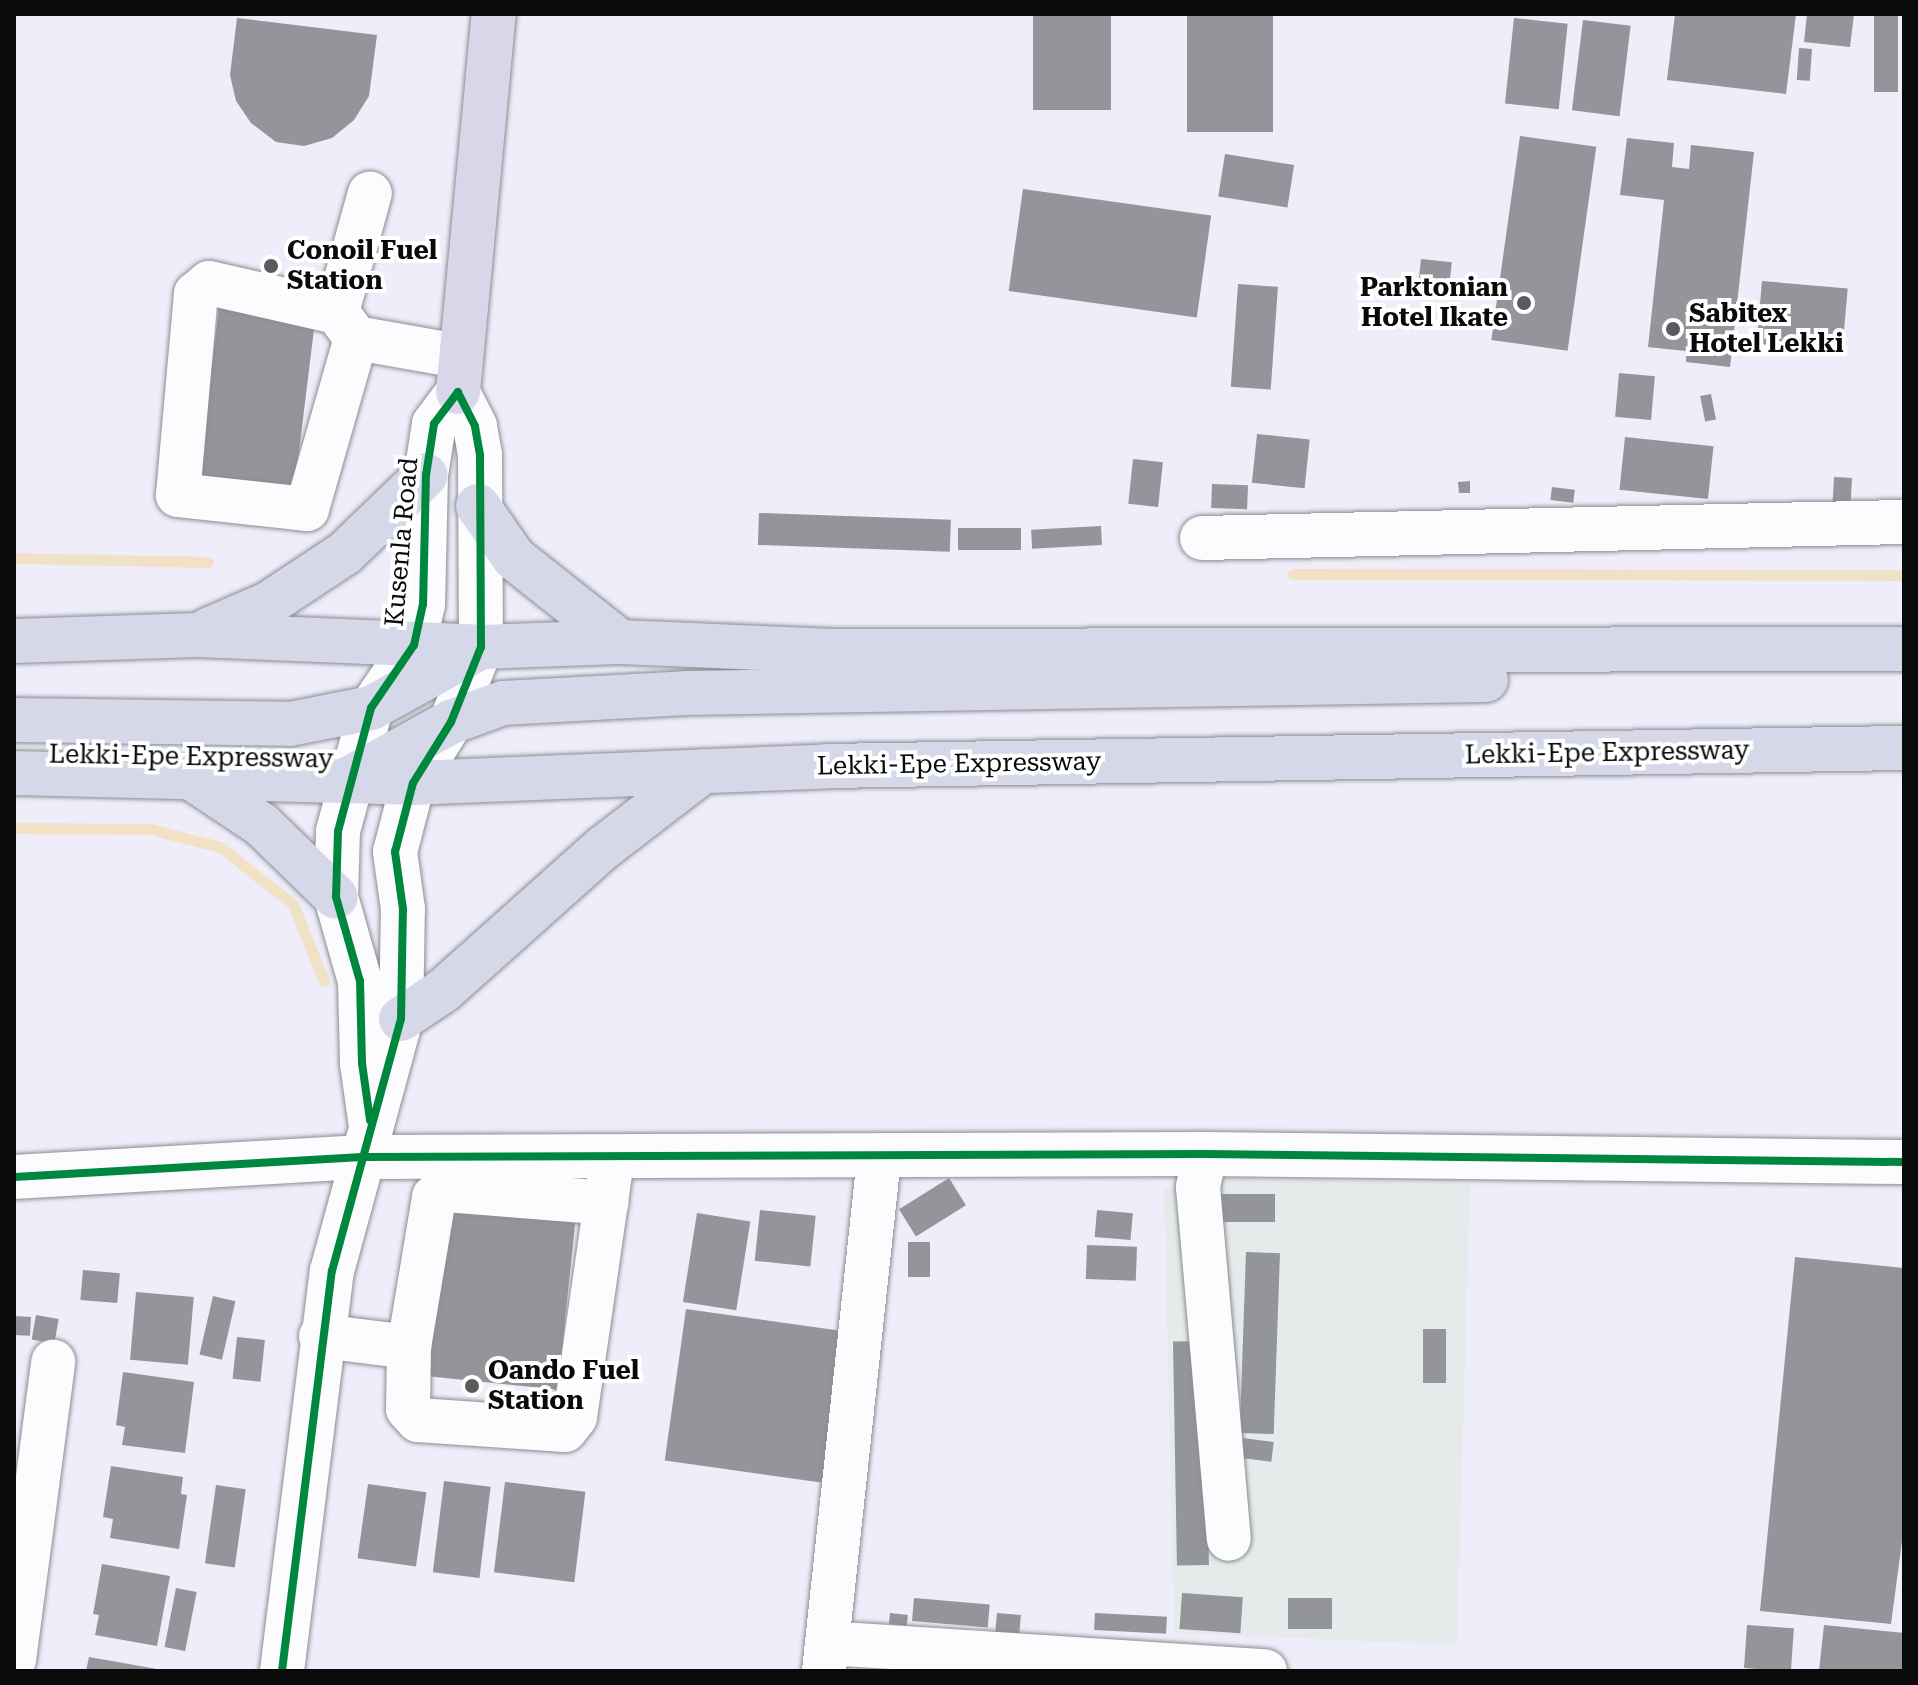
<!DOCTYPE html>
<html>
<head>
<meta charset="utf-8">
<style>
  body { margin:0 }
  #map { position:relative; width:1918px; height:1685px; overflow:hidden; background:#eeedf9; font-family:"Roboto Serif",serif }
  div>[style] { position:absolute }
  .industrial>* { inset:0; background:#e5ebeb }
  .stream>* { height:11px; margin:-5.5px; padding:0 5.5px; transform-origin:5.5px; border-radius:5.5px; background:#f2e2c5 }
  .building>* { inset:0; background:#94949b; transform-origin:0 0 }
  .roads { filter:drop-shadow(0 0 2px #8d8c92) drop-shadow(0 0 2px #8d8c92) }
  .minor>* { height:44px; margin:-22px; padding:0 22px; transform-origin:22px; border-radius:22px; background:#fcfcfe }
  .major>* { height:44px; margin:-22px; padding:0 22px; transform-origin:22px; border-radius:22px; background:#d8d7ea }
  .highway>* { height:44px; margin:-22px; padding:0 22px; transform-origin:22px; border-radius:22px; background:#d4d8e8 }
  .cycleway>* { height:8px; margin:-4px; padding:0 4px; transform-origin:4px; border-radius:4px; background:#00873e }
  .dots>* { width:22px; height:22px; translate:-50% -50%; box-sizing:border-box; border:4px solid #fff; border-radius:50% }
  span { translate:-50% -50%; white-space:nowrap; text-align:center; line-height:1.15; -webkit-text-stroke:8px #fff; paint-order:stroke }
  .poi-label { font-size:26px; color:#0a0a0a; font-weight:700 }
  .left { translate:0 -50%; text-align:left }
  .right { translate:-100% -50%; text-align:right }
  .street-label { font-size:26px; color:#0a0a0a }
  .frame { position:absolute; inset:0; border:16px solid #0a0a0a; pointer-events:none }
</style>
</head>
<body>
<div id="map">
  <div class="industrial">
    <i style="clip-path:polygon(1212px 1178px,1470px 1183px,1457px 1645px,1174px 1633px,1164px 1188px,1212px 1187px)"></i>
  </div>
  <div class="stream">
    <i style="left:14px;top:558px;width:194px;rotate:1.2deg"></i>
    <i style="left:1293px;top:574px;width:611px;rotate:0.09deg"></i>
    <i style="left:14px;top:828px;width:136px;rotate:0.4deg"></i>
    <i style="left:150px;top:829px;width:72px;rotate:14.4deg"></i>
    <i style="left:220px;top:847px;width:93px;rotate:38deg"></i>
    <i style="left:293px;top:904px;width:83px;rotate:68.1deg"></i>
  </div>
  <div class="building">
    <i style="left:1033px;top:14px;width:78px;height:96px"></i>
    <i style="left:1187px;top:14px;width:86px;height:118px"></i>
    <i style="clip-path:polygon(1675px 14px,1796px 14px,1786px 94px,1667px 80px)"></i>
    <i style="clip-path:polygon(1807px 14px,1854px 14px,1850px 47px,1804px 42px)"></i>
    <i style="left:1874px;top:14px;width:24px;height:78px"></i>
    <i style="clip-path:polygon(237px 18px,377px 35px,369px 96px,354px 120px,332px 138px,304px 146px,276px 142px,251px 123px,236px 101px,230px 75px)"></i>
    <i style="left:1514px;top:18px;width:54px;height:86px;rotate:6deg"></i>
    <i style="left:1583px;top:20px;width:48px;height:91px;rotate:7deg"></i>
    <i style="left:1799px;top:48px;width:13px;height:32px;rotate:4deg"></i>
    <i style="left:1520px;top:136px;width:77px;height:206px;rotate:8deg"></i>
    <i style="clip-path:polygon(1627px 138px,1674px 143px,1672px 167px,1689px 169px,1691px 145px,1754px 152px,1730px 367px,1686px 362px,1686px 351px,1648px 347px,1664px 200px,1620px 195px)"></i>
    <i style="left:1225px;top:154px;width:70px;height:43px;rotate:9deg"></i>
    <i style="left:1023px;top:189px;width:190px;height:103px;rotate:8deg"></i>
    <i style="left:1421px;top:259px;width:31px;height:37px;rotate:6deg"></i>
    <i style="left:1762px;top:281px;width:86px;height:63px;rotate:5deg"></i>
    <i style="left:1238px;top:284px;width:40px;height:103px;rotate:4deg"></i>
    <i style="left:220px;top:299px;width:97px;height:188px;rotate:7deg"></i>
    <i style="left:1619px;top:373px;width:36px;height:44px;rotate:5deg"></i>
    <i style="left:1711px;top:394px;width:26px;height:11px;rotate:79deg"></i>
    <i style="left:1257px;top:434px;width:53px;height:49px;rotate:6deg"></i>
    <i style="left:1625px;top:437px;width:89px;height:53px;rotate:6deg"></i>
    <i style="left:1133px;top:459px;width:30px;height:45px;rotate:6deg"></i>
    <i style="left:1834px;top:477px;width:18px;height:26px;rotate:3deg"></i>
    <i style="clip-path:polygon(1470px 481px,1470px 493px,1459px 493px,1458px 482px)"></i>
    <i style="left:1212px;top:484px;width:36px;height:24px;rotate:2deg"></i>
    <i style="left:1552px;top:487px;width:23px;height:13px;rotate:7deg"></i>
    <i style="left:759px;top:513px;width:192px;height:32px;rotate:2deg"></i>
    <i style="left:1101px;top:526px;width:19px;height:70px;rotate:87deg"></i>
    <i style="left:1021px;top:528px;width:22px;height:63px;rotate:90deg"></i>
    <i style="left:949px;top:1178px;width:32px;height:59px;rotate:58deg"></i>
    <i style="left:1215px;top:1194px;width:60px;height:28px"></i>
    <i style="left:445px;top:1199px;width:132px;height:178px;rotate:6deg"></i>
    <i style="left:760px;top:1210px;width:56px;height:51px;rotate:6deg"></i>
    <i style="left:1097px;top:1210px;width:36px;height:27px;rotate:5deg"></i>
    <i style="left:697px;top:1213px;width:54px;height:90px;rotate:9deg"></i>
    <i style="left:908px;top:1242px;width:22px;height:35px"></i>
    <i style="left:1087px;top:1245px;width:50px;height:34px;rotate:2deg"></i>
    <i style="left:1246px;top:1252px;width:34px;height:181px;rotate:2deg"></i>
    <i style="clip-path:polygon(1795px 1257px,1904px 1268px,1904px 1526px,1891px 1624px,1760px 1611px)"></i>
    <i style="left:83px;top:1270px;width:37px;height:30px;rotate:5deg"></i>
    <i style="left:136px;top:1292px;width:58px;height:68px;rotate:5deg"></i>
    <i style="left:213px;top:1296px;width:23px;height:60px;rotate:13deg"></i>
    <i style="left:686px;top:1309px;width:174px;height:153px;rotate:8deg"></i>
    <i style="left:36px;top:1315px;width:23px;height:25px;rotate:10deg"></i>
    <i style="left:14px;top:1316px;width:17px;height:19px;rotate:3deg"></i>
    <i style="left:1423px;top:1329px;width:23px;height:54px"></i>
    <i style="left:237px;top:1337px;width:28px;height:42px;rotate:6deg"></i>
    <i style="left:1205px;top:1341px;width:224px;height:32px;rotate:89deg"></i>
    <i style="clip-path:polygon(123px 1372px,194px 1382px,185px 1453px,122px 1445px,125px 1427px,116px 1425px)"></i>
    <i style="left:1242px;top:1438px;width:32px;height:20px;rotate:7deg"></i>
    <i style="clip-path:polygon(111px 1466px,183px 1477px,181px 1494px,187px 1495px,179px 1549px,110px 1538px,113px 1519px,103px 1517px)"></i>
    <i style="left:444px;top:1481px;width:47px;height:92px;rotate:7deg"></i>
    <i style="left:505px;top:1482px;width:81px;height:91px;rotate:7deg"></i>
    <i style="left:368px;top:1484px;width:59px;height:75px;rotate:8deg"></i>
    <i style="left:216px;top:1485px;width:30px;height:79px;rotate:8deg"></i>
    <i style="clip-path:polygon(102px 1564px,170px 1576px,157px 1646px,95px 1635px,99px 1615px,93px 1614px)"></i>
    <i style="left:176px;top:1588px;width:21px;height:60px;rotate:11deg"></i>
    <i style="left:1182px;top:1593px;width:61px;height:36px;rotate:4deg"></i>
    <i style="left:914px;top:1598px;width:76px;height:23px;rotate:5deg"></i>
    <i style="left:1288px;top:1598px;width:44px;height:31px"></i>
    <i style="left:890px;top:1613px;width:18px;height:11px;rotate:6deg"></i>
    <i style="left:997px;top:1613px;width:24px;height:21px;rotate:5deg"></i>
    <i style="left:1095px;top:1613px;width:72px;height:17px;rotate:3deg"></i>
    <i style="left:1747px;top:1625px;width:47px;height:43px;rotate:4deg"></i>
    <i style="clip-path:polygon(1824px 1625px,1904px 1633px,1904px 1671px,1819px 1671px)"></i>
    <i style="clip-path:polygon(89px 1657px,157px 1669px,157px 1671px,86px 1671px)"></i>
  </div>
  <div class="roads">
    <div class="minor">
      <i style="left:209px;top:283px;width:131px;rotate:12.8deg"></i>
      <i style="left:337px;top:312px;width:32px;rotate:54deg"></i>
      <i style="left:356px;top:338px;width:178px;rotate:106deg"></i>
      <i style="left:307px;top:509px;width:130px;rotate:-173.8deg"></i>
      <i style="left:178px;top:495px;width:202px;rotate:-84.9deg"></i>
      <i style="left:196px;top:294px;width:17px;rotate:-40deg"></i>
      <i style="left:337px;top:312px;width:123px;rotate:-74.5deg"></i>
      <i style="left:356px;top:338px;width:104px;rotate:10deg"></i>
      <i style="left:1202px;top:538px;width:702px;rotate:-1.31deg"></i>
      <i style="left:1205px;top:1154px;width:34px;rotate:102deg"></i>
      <i style="left:1198px;top:1187px;width:353px;rotate:85deg"></i>
      <i style="left:14px;top:1177px;width:349px;rotate:-3.3deg"></i>
      <i style="left:362px;top:1157px;width:843px;rotate:-0.2deg"></i>
      <i style="left:1205px;top:1154px;width:699px;rotate:0.66deg"></i>
      <i style="left:321px;top:1336px;width:89px;rotate:7.1deg"></i>
      <i style="left:409px;top:1347px;width:62px;rotate:90.9deg"></i>
      <i style="left:408px;top:1409px;width:15px;rotate:48deg"></i>
      <i style="left:418px;top:1420px;width:147px;rotate:3.9deg"></i>
      <i style="left:565px;top:1430px;width:16px;rotate:-52deg"></i>
      <i style="left:575px;top:1417px;width:261px;rotate:-81.8deg"></i>
      <i style="left:409px;top:1347px;width:152px;rotate:-80.5deg"></i>
      <i style="left:434px;top:1197px;width:14px;rotate:-30deg"></i>
      <i style="left:446px;top:1190px;width:161px;rotate:4.6deg"></i>
      <i style="left:828px;top:1643px;width:438px;rotate:3.7deg"></i>
      <i style="left:14px;top:1660px;width:301px;rotate:-82.5deg"></i>
      <i style="left:282px;top:1671px;width:403px;rotate:-82.9deg"></i>
      <i style="left:332px;top:1271px;width:261px;rotate:-74.7deg"></i>
      <i style="left:401px;top:1019px;width:110px;rotate:-89deg"></i>
      <i style="left:403px;top:909px;width:58px;rotate:-98deg"></i>
      <i style="left:395px;top:852px;width:71px;rotate:-75.4deg"></i>
      <i style="left:413px;top:783px;width:72px;rotate:-58.1deg"></i>
      <i style="left:451px;top:722px;width:81px;rotate:-68.2deg"></i>
      <i style="left:481px;top:647px;width:192px;rotate:-90.3deg"></i>
      <i style="left:480px;top:455px;width:29px;rotate:-100deg"></i>
      <i style="left:475px;top:426px;width:38px;rotate:-117deg"></i>
      <i style="left:458px;top:392px;width:40px;rotate:127deg"></i>
      <i style="left:434px;top:424px;width:52px;rotate:98.9deg"></i>
      <i style="left:426px;top:475px;width:129px;rotate:91.3deg"></i>
      <i style="left:423px;top:604px;width:42px;rotate:102.4deg"></i>
      <i style="left:414px;top:645px;width:76px;rotate:124.3deg"></i>
      <i style="left:371px;top:708px;width:127px;rotate:105deg"></i>
      <i style="left:338px;top:831px;width:66px;rotate:91.7deg"></i>
      <i style="left:336px;top:897px;width:87px;rotate:74.1deg"></i>
      <i style="left:360px;top:981px;width:82px;rotate:88.6deg"></i>
      <i style="left:362px;top:1063px;width:58px;rotate:82deg"></i>
      <i style="left:824px;top:1671px;width:516px;rotate:-83.88deg"></i>
    </div>
    <div class="major">
      <i style="left:458px;top:392px;width:380px;rotate:-84.6deg"></i>
    </div>
    <div class="highway">
      <i style="left:478px;top:506px;width:63px;rotate:55.3deg"></i>
      <i style="left:514px;top:558px;width:135px;rotate:38.4deg"></i>
      <i style="left:208px;top:630px;width:65px;rotate:-23.4deg"></i>
      <i style="left:268px;top:604px;width:92px;rotate:-33.5deg"></i>
      <i style="left:345px;top:553px;width:112px;rotate:-43.9deg"></i>
      <i style="left:14px;top:641px;width:184px;rotate:-1.9deg"></i>
      <i style="left:198px;top:635px;width:283px;rotate:2.4deg"></i>
      <i style="left:481px;top:647px;width:139px;rotate:-2.1deg"></i>
      <i style="left:620px;top:642px;width:213px;rotate:2.4deg"></i>
      <i style="left:833px;top:651px;width:1071px;rotate:-0.11deg"></i>
      <i style="left:14px;top:720px;width:276px;rotate:0.8deg"></i>
      <i style="left:290px;top:724px;width:83px;rotate:-11.2deg"></i>
      <i style="left:371px;top:708px;width:126px;rotate:-29deg"></i>
      <i style="left:14px;top:773px;width:399px;rotate:1.4deg"></i>
      <i style="left:413px;top:783px;width:415px;rotate:-2.3deg"></i>
      <i style="left:828px;top:766px;width:1076px;rotate:-0.96deg"></i>
      <i style="left:190px;top:777px;width:87px;rotate:33.7deg"></i>
      <i style="left:262px;top:825px;width:103px;rotate:44.2deg"></i>
      <i style="left:348px;top:779px;width:118px;rotate:-29deg"></i>
      <i style="left:451px;top:722px;width:55px;rotate:-20.1deg"></i>
      <i style="left:503px;top:703px;width:183px;rotate:-3.1deg"></i>
      <i style="left:686px;top:693px;width:800px;rotate:-0.93deg"></i>
      <i style="left:401px;top:1019px;width:52px;rotate:-34deg"></i>
      <i style="left:444px;top:990px;width:213px;rotate:-41.8deg"></i>
      <i style="left:603px;top:848px;width:126px;rotate:-37.6deg"></i>
    </div>
  </div>
  <div class="cycleway">
    <i style="left:14px;top:1177px;width:349px;rotate:-3.3deg"></i>
    <i style="left:362px;top:1157px;width:843px;rotate:-0.2deg"></i>
    <i style="left:1205px;top:1154px;width:699px;rotate:0.66deg"></i>
    <i style="left:282px;top:1671px;width:403px;rotate:-82.9deg"></i>
    <i style="left:332px;top:1271px;width:261px;rotate:-74.7deg"></i>
    <i style="left:401px;top:1019px;width:110px;rotate:-89deg"></i>
    <i style="left:403px;top:909px;width:58px;rotate:-98deg"></i>
    <i style="left:395px;top:852px;width:71px;rotate:-75.4deg"></i>
    <i style="left:413px;top:783px;width:72px;rotate:-58.1deg"></i>
    <i style="left:451px;top:722px;width:81px;rotate:-68.2deg"></i>
    <i style="left:481px;top:647px;width:192px;rotate:-90.3deg"></i>
    <i style="left:480px;top:455px;width:29px;rotate:-100deg"></i>
    <i style="left:475px;top:426px;width:38px;rotate:-117deg"></i>
    <i style="left:458px;top:392px;width:40px;rotate:127deg"></i>
    <i style="left:434px;top:424px;width:52px;rotate:98.9deg"></i>
    <i style="left:426px;top:475px;width:129px;rotate:91.3deg"></i>
    <i style="left:423px;top:604px;width:42px;rotate:102.4deg"></i>
    <i style="left:414px;top:645px;width:76px;rotate:124.3deg"></i>
    <i style="left:371px;top:708px;width:127px;rotate:105deg"></i>
    <i style="left:338px;top:831px;width:66px;rotate:91.7deg"></i>
    <i style="left:336px;top:897px;width:87px;rotate:74.1deg"></i>
    <i style="left:360px;top:981px;width:82px;rotate:88.6deg"></i>
    <i style="left:362px;top:1063px;width:58px;rotate:82deg"></i>
  </div>
  <div class="dots">
    <i style="left:271px;top:266px;background:#5a595e"></i>
    <i style="left:1524px;top:303px;background:#5a595e"></i>
    <i style="left:1673px;top:329px;background:#5a595e"></i>
    <i style="left:472px;top:1386px;background:#5a595e"></i>
  </div>
  <div class="poi-label">
    <span class="left" style="left:287px;top:266px">Conoil Fuel<br>Station</span>
    <span class="right" style="left:1508px;top:303px">Parktonian<br>Hotel Ikate</span>
    <span class="left" style="left:1689px;top:329px">Sabitex<br>Hotel Lekki</span>
    <span class="left" style="left:488px;top:1386px">Oando Fuel<br>Station</span>
  </div>
  <div class="street-label">
    <span style="left:402px;top:542px;rotate:-85deg">Kusenla Road</span>
    <span style="left:1607px;top:753px;rotate:-1deg">Lekki-Epe Expressway</span>
    <span style="left:191px;top:757px;rotate:1deg">Lekki-Epe Expressway</span>
    <span style="left:959px;top:764px;rotate:-1deg">Lekki-Epe Expressway</span>
  </div>
  <div class="frame"></div>
</div>
</body>
</html>
